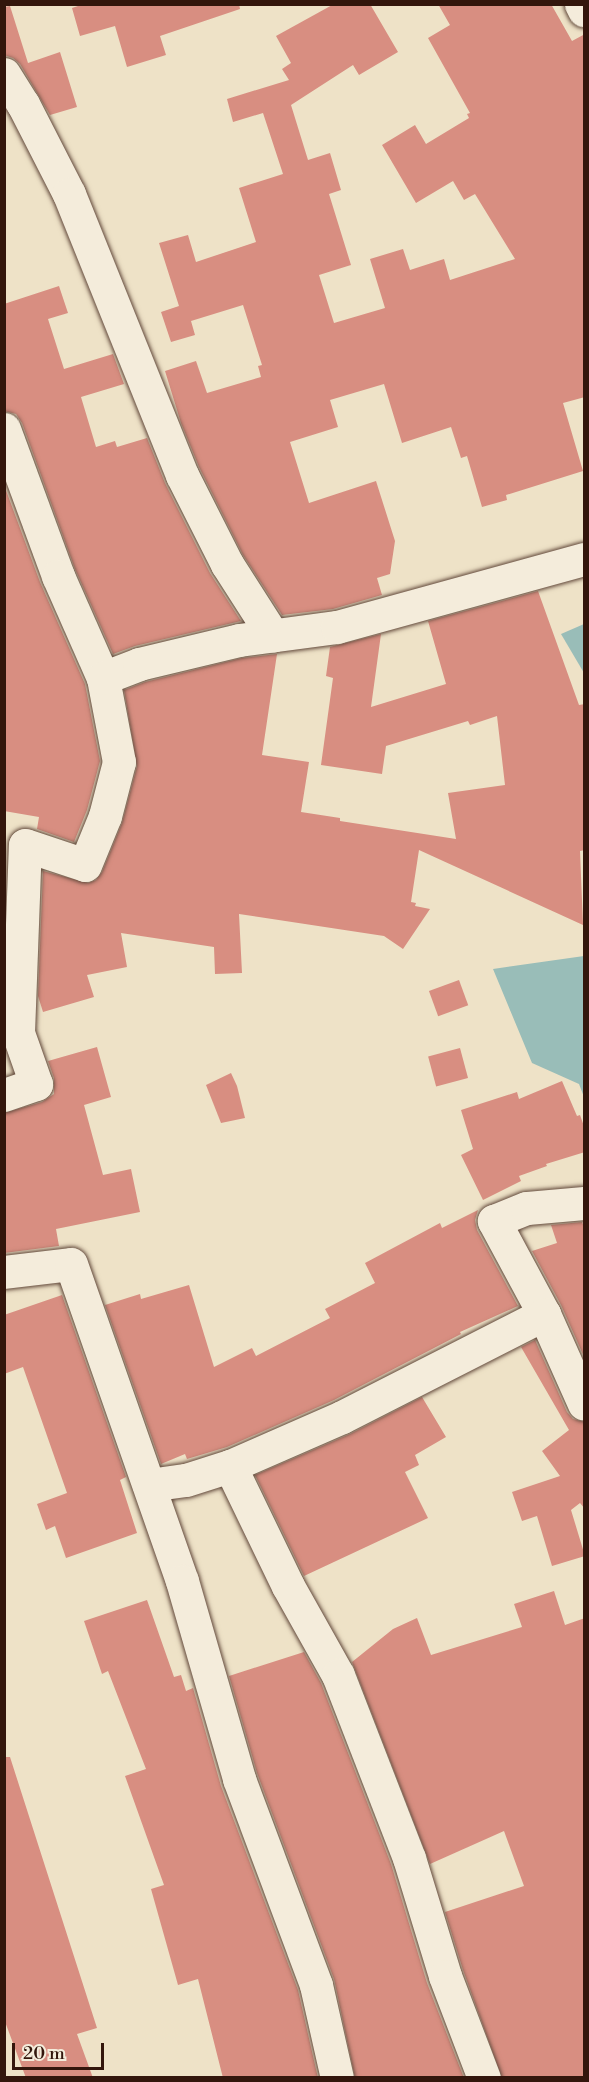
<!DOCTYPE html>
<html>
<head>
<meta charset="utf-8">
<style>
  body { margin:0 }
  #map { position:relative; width:589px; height:2082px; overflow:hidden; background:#eee2c7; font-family:"Libre Bodoni",serif }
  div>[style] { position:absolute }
  .water>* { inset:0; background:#99bdb8 }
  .building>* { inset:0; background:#d88e81; transform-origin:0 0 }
  .roads { filter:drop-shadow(0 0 2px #62493b) drop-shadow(0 0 2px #62493b) }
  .minor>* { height:33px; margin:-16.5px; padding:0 16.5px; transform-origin:16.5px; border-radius:16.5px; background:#f4ecdb }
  span { translate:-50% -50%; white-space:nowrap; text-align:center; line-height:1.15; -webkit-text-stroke:4.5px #f4ecdb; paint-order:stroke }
  .frame { position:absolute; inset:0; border:6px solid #33160c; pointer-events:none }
  .scale { position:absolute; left:12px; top:2043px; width:92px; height:27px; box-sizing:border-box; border:3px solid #33160c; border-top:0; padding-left:8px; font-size:18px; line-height:21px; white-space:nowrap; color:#33160c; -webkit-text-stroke:4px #f4ecdb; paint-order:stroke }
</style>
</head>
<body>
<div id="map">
  <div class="water">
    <i style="clip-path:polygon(584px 624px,584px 673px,561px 634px)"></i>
    <i style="clip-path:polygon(584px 956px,584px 1097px,579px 1084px,532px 1063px,493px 969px)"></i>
  </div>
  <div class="building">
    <i style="clip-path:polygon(84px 4px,239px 4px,240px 9px,160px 36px,166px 55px,127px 67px,115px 26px,80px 36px,72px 8px)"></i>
    <i style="clip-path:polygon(334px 4px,370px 4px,398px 52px,359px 75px,353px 65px,291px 105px,308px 160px,330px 153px,341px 190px,329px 194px,351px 265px,319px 275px,334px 323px,385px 308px,370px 259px,403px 249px,410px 270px,444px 259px,450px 280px,515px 259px,475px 194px,464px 200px,453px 181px,416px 203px,382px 145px,415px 125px,426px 144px,469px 118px,467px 114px,470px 113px,428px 38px,450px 25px,438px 4px,551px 4px,572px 41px,585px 34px,585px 397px,563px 403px,583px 471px,506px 495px,507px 500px,482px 507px,467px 456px,461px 458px,451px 427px,402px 443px,384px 384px,330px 400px,338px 427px,290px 442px,309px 503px,376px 481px,395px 541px,390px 574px,377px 578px,382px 595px,333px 609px,282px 615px,243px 555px,199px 467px,181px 423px,165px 371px,196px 361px,207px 393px,261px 377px,258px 366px,262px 365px,243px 305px,191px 321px,195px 335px,171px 342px,161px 312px,179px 306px,159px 243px,188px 235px,196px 262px,256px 242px,239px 188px,283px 174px,263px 113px,233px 122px,227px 99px,289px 80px,282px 69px,291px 63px,276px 36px)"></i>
    <i style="clip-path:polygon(10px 6px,28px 63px,60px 52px,77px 107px,50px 115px,20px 64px,13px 58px,4px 55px,4px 7px)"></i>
    <i style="clip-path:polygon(59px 286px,68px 313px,48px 319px,64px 369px,113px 354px,124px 384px,81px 397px,96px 447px,115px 441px,117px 447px,147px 438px,165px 483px,210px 573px,241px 621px,135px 646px,113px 654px,75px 569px,22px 423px,16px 414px,4px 411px,4px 304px)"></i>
    <i style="clip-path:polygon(4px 485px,40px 582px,85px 684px,100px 761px,87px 810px,74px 842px,37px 829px,39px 817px,4px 811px)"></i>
    <i style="clip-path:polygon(538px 591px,579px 705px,585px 704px,585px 850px,580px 851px,583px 925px,419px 850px,411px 902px,416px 903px,415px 906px,430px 909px,403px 949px,384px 936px,239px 914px,242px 973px,215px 974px,214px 947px,121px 933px,127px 967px,87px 975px,94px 997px,43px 1012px,38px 996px,43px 871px,88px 883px,96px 880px,102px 872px,122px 823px,137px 766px,124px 690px,145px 682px,242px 658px,277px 654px,262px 755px,309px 762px,301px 812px,340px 818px,340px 821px,456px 839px,448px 793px,505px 785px,497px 716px,470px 725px,468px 721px,386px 746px,382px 774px,321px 765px,333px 678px,326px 676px,330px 647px,381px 634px,371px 707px,446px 684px,428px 621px)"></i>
    <i style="left:459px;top:980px;width:27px;height:32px;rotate:70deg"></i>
    <i style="clip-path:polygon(97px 1047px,111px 1097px,84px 1105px,103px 1175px,131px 1169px,140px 1212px,56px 1229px,59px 1246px,4px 1253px,4px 1113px,42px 1102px,54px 1094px,54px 1078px,48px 1061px)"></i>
    <i style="left:460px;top:1048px;width:31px;height:33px;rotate:75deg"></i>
    <i style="clip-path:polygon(231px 1073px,237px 1086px,245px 1118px,221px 1123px,206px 1085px)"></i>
    <i style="clip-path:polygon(562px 1081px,577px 1116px,580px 1115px,585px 1129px,585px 1152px,546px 1164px,547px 1166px,519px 1176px,521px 1181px,483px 1200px,461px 1155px,473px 1149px,461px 1110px,517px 1092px,519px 1099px)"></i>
    <i style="clip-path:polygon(478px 1210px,475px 1220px,477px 1230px,518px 1306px,460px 1332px,461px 1334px,334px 1400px,227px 1447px,187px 1459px,185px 1454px,161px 1464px,105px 1305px,140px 1294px,141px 1299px,189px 1285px,214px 1367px,252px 1348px,256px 1356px,330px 1318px,325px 1309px,375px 1283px,365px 1263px,440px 1223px,442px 1228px)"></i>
    <i style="clip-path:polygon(582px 1222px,585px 1229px,585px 1359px,561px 1305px,532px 1251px,557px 1243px,551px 1225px)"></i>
    <i style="clip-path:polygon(62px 1295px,126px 1477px,120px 1480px,137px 1533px,66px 1558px,55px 1526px,46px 1530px,37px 1504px,67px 1493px,23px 1367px,4px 1374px,4px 1315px)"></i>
    <i style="clip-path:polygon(535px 1340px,567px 1412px,573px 1419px,585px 1422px,585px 1509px,580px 1503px,571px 1510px,585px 1556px,552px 1566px,537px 1516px,522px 1521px,512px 1492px,560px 1476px,542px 1451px,569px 1430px,521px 1347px)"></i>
    <i style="clip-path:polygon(422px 1397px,446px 1437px,415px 1455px,419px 1465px,405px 1472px,428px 1518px,304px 1576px,255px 1475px,350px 1434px)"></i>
    <i style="clip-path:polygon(554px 1591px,565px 1625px,585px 1618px,585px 2078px,502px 2078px,463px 1970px,445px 1912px,524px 1886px,504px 1831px,430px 1864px,352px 1662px,393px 1629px,417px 1618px,431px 1655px,522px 1627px,514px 1604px)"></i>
    <i style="clip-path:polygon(147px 1600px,174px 1677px,181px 1675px,186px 1691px,193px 1688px,221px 1786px,298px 1990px,318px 2078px,223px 2078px,198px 1979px,178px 1985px,151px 1889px,164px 1885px,125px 1776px,146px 1769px,108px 1671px,102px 1674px,84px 1621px)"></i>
    <i style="clip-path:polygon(304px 1652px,321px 1683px,391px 1864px,427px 1983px,464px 2078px,355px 2078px,334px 1979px,257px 1773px,229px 1676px)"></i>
    <i style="clip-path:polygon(4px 1757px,10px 1757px,97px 2028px,77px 2034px,93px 2078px,26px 2078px,4px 2019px)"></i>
  </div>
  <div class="roads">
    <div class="minor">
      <i style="left:581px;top:4px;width:7px;rotate:63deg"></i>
      <i style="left:4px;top:74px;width:36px;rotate:58deg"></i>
      <i style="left:23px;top:104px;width:101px;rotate:62.9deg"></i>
      <i style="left:69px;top:194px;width:303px;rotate:68.1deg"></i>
      <i style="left:182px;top:475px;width:100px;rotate:63.2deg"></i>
      <i style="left:227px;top:564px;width:85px;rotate:57.4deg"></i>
      <i style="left:4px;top:429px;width:157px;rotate:69.8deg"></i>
      <i style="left:58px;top:576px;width:111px;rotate:66.2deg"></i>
      <i style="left:4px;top:1095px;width:34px;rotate:-19deg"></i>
      <i style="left:36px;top:1084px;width:54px;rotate:-109.4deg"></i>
      <i style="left:18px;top:1033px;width:188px;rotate:-87.9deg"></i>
      <i style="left:25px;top:845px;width:63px;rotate:18.4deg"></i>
      <i style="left:85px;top:865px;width:53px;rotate:-67.8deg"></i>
      <i style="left:105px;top:816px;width:56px;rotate:-75.5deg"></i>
      <i style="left:119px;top:762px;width:86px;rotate:-100.8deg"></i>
      <i style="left:103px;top:678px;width:39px;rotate:-21deg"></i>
      <i style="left:139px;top:664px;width:103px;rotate:-13.5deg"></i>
      <i style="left:239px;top:640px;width:99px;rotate:-7.6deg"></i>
      <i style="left:337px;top:627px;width:256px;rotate:-15.4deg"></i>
      <i style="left:4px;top:1272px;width:67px;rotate:-6.8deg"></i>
      <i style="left:71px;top:1264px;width:336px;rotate:70.7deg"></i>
      <i style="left:182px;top:1581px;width:206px;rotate:73.9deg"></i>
      <i style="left:239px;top:1779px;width:220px;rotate:69.5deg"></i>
      <i style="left:316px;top:1985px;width:95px;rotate:77.3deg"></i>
      <i style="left:544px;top:1314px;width:106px;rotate:-118.3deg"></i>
      <i style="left:494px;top:1221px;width:35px;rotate:-22deg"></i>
      <i style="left:527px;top:1208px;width:57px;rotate:-5deg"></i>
      <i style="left:230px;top:1466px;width:133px;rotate:64.2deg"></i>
      <i style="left:288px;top:1586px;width:102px;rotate:60.7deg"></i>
      <i style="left:338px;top:1675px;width:196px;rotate:68.8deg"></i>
      <i style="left:409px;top:1858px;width:123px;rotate:73deg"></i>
      <i style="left:445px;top:1976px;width:109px;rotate:69.1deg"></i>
      <i style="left:149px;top:1485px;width:37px;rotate:-8deg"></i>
      <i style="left:186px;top:1480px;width:46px;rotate:-17.7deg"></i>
      <i style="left:230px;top:1466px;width:122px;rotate:-23.6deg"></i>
      <i style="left:342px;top:1417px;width:227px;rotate:-27deg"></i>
      <i style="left:544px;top:1314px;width:98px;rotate:66deg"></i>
    </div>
  </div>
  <div class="frame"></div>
  <div class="scale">20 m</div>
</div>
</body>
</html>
